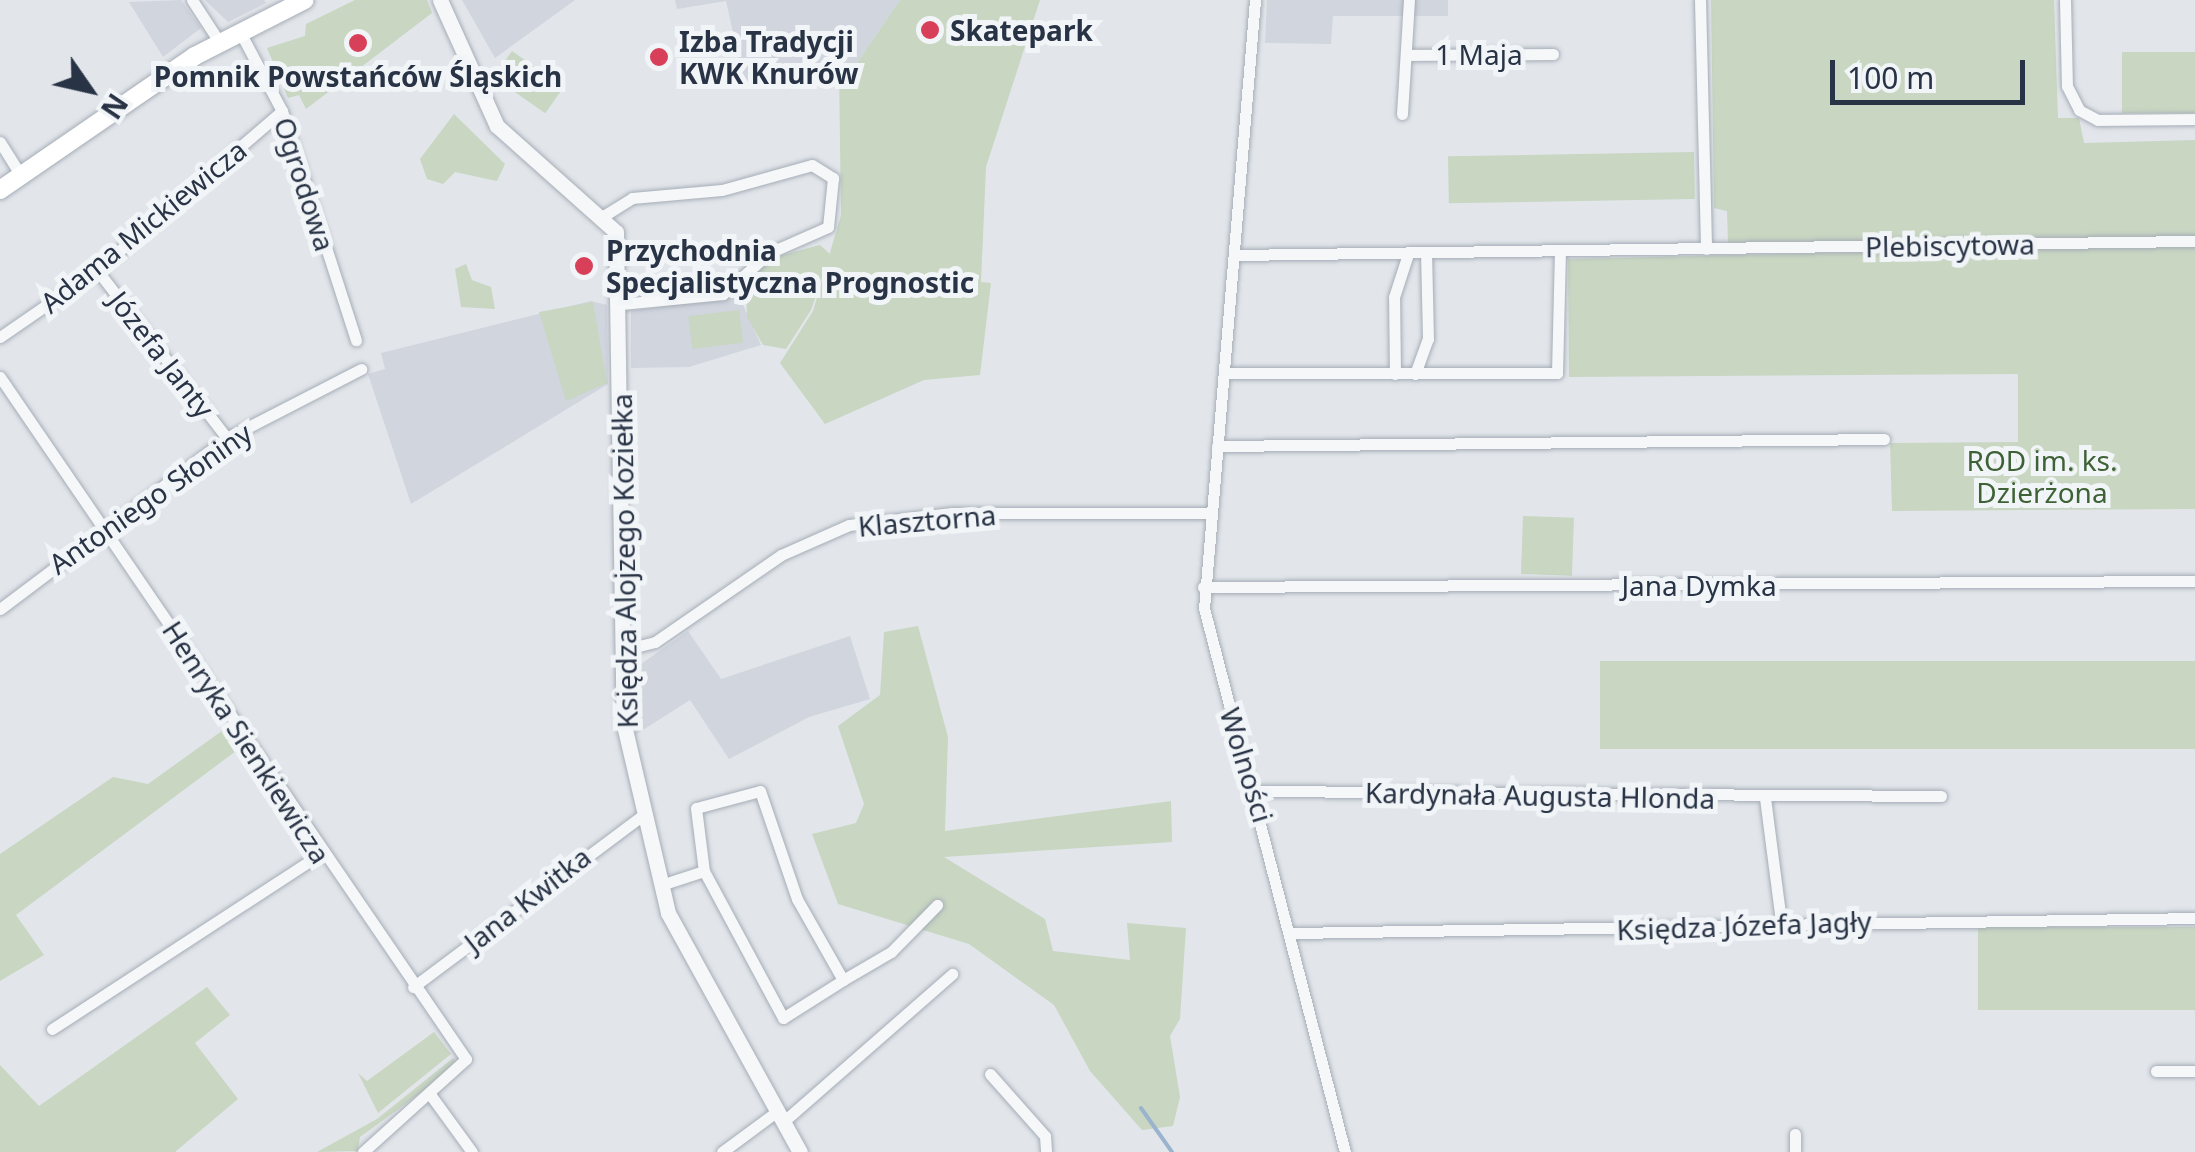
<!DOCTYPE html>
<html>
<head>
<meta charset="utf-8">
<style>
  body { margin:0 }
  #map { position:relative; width:2195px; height:1152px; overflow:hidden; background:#e2e6eb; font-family:"Noto Sans",sans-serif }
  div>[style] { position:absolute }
  .built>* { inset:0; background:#d0d5de }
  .green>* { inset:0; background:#c8d6c2; transform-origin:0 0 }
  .stream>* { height:4px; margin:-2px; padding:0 2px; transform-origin:2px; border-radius:2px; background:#9bb4ce }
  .roads { filter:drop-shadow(0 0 2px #a6adb6) drop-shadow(0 0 2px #a6adb6) }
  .minor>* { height:11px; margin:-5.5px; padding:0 5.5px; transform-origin:5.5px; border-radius:5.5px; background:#f5f7f9 }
  .tertiary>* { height:15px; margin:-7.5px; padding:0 7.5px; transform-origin:7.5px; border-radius:7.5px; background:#f5f7f9 }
  .secondary>* { height:18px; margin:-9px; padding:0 9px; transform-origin:9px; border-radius:9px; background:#fff }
  .dots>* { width:28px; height:28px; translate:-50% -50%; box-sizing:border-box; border:5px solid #f2f5f8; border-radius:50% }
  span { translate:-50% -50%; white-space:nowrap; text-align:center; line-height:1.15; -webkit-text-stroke:10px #f2f5f8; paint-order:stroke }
  .poi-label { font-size:28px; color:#283345; font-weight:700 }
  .left { translate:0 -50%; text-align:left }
  .street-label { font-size:28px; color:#283345 }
  .park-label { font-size:28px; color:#3e6235 }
  .north { position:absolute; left:40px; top:40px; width:100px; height:100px; -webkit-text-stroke:8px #f2f5f8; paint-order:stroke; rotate:124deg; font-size:28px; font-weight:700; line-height:40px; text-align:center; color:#283345 }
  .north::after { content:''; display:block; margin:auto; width:35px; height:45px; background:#283345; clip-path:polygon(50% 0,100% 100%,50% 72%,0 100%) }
  .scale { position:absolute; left:1830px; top:60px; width:195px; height:45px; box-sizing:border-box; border:5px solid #283345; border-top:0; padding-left:12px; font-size:30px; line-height:35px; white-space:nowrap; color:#283345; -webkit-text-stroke:8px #f2f5f8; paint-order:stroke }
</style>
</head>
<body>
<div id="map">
  <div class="built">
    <i style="clip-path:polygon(181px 0,201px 28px,163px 57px,129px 2px)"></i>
    <i style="clip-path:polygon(205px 0,264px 0,266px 3px,228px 22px)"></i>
    <i style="clip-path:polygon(462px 0,575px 0,495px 58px)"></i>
    <i style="clip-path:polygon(675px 0,900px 0,855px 66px,745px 86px,726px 1px,677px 9px)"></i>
    <i style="clip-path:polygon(1267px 0,1448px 0,1448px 16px,1333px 16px,1331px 44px,1265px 43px)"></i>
    <i style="clip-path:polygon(739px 296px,761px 345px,689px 367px,631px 368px,631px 311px)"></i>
    <i style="clip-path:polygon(591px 301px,607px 305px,608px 384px,411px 504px,368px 374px,385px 369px,381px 353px)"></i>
    <i style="clip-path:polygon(688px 631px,721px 679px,850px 636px,870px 699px,809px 717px,729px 759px,690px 700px,635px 735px,634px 669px)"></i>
  </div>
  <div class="green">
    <i style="clip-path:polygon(355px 0,427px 0,432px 13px,306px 109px,299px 95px,288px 98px,267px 48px,305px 36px,306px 24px)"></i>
    <i style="clip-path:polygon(900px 0,1040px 0,986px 167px,981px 282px,991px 283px,980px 375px,924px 380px,825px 424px,780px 363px,813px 311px,841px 215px,839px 69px,855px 66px)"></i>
    <i style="clip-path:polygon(1711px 0,2054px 0,2058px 118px,2079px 118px,2084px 143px,2195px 140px,2195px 237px,1728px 243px,1727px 211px,1714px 208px)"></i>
    <i style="left:512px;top:51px;width:63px;height:32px;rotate:35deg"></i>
    <i style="left:2195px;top:52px;width:61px;height:73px;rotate:90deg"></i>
    <i style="clip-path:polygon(454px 114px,505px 164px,497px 181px,455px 172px,443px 184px,427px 179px,420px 159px)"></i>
    <i style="left:1694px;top:152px;width:47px;height:246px;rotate:89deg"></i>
    <i style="clip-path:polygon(820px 245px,830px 254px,811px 310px,786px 349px,763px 345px,747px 317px,746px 282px,771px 258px)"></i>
    <i style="clip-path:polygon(2152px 245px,2195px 245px,2195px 509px,1892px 511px,1890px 443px,2018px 442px,2018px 374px,1569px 377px,1568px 259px)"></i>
    <i style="clip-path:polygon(466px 264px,472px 280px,491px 287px,495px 309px,461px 307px,455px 269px)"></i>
    <i style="clip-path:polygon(593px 302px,607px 383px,566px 401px,539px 312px)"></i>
    <i style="left:739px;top:310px;width:33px;height:51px;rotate:83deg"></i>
    <i style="left:1523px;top:516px;width:51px;height:58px;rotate:2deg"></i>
    <i style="clip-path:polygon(918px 626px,948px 737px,945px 831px,1171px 801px,1172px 842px,944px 857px,1045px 919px,1053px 951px,1130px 960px,1127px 923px,1186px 928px,1180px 1019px,1170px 1036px,1180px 1097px,1173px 1126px,1142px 1130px,1090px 1071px,1054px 1005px,969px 944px,838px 904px,812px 834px,856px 823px,864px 804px,838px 726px,880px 695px,884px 632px)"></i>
    <i style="left:2195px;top:661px;width:88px;height:595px;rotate:90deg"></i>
    <i style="clip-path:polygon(226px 728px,240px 748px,16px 915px,44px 955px,0 981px,0 854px,113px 777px,148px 784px)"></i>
    <i style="left:2195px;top:927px;width:83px;height:217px;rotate:90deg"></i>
    <i style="clip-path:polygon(207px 987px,230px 1015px,195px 1043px,238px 1099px,175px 1152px,0 1152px,0 1065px,39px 1106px)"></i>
    <i style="clip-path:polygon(434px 1032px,451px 1054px,378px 1113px,358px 1073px,367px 1081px)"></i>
    <i style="clip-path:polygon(453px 1058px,459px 1065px,360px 1137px,358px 1151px,317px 1152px,377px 1119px)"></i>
  </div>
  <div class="stream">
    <i style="left:1141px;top:1108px;width:54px;rotate:54.8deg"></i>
  </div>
  <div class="roads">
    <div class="minor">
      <i style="left:192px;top:0;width:51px;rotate:56.9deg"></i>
      <i style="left:1255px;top:0;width:610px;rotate:94.79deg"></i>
      <i style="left:1204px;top:608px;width:562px;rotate:75.47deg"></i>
      <i style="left:1700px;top:0;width:249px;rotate:88.6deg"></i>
      <i style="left:2065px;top:0;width:86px;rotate:88.7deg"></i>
      <i style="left:2067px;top:86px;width:27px;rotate:63deg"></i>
      <i style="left:2079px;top:110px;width:21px;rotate:28deg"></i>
      <i style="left:2098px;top:120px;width:97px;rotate:-0.6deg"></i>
      <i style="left:240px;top:32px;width:89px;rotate:62deg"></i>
      <i style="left:282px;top:111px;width:241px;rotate:72.1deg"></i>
      <i style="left:1406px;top:55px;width:147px;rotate:-0.4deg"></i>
      <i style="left:1402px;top:114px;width:114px;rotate:-86.5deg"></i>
      <i style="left:0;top:142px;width:39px;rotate:58deg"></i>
      <i style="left:605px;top:215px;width:32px;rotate:-32deg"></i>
      <i style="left:632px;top:198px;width:90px;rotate:-5.1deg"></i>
      <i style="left:722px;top:190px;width:93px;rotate:-15.5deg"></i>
      <i style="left:812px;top:165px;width:25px;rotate:32deg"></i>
      <i style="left:833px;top:178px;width:49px;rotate:95.8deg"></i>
      <i style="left:828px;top:227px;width:64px;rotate:156.2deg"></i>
      <i style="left:769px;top:253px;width:62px;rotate:138.3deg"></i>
      <i style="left:723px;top:294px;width:102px;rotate:174.4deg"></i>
      <i style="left:1235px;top:255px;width:960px;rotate:-0.84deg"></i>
      <i style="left:97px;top:270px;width:212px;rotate:52.3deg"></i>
      <i style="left:0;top:337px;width:118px;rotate:-34.6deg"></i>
      <i style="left:97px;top:270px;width:244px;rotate:-40.7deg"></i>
      <i style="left:1227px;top:373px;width:330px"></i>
      <i style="left:1557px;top:373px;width:121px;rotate:-88.6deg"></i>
      <i style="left:1395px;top:374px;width:77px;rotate:-90.7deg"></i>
      <i style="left:1394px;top:297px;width:45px;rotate:-72deg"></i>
      <i style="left:1415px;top:374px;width:37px;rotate:-70deg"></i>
      <i style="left:1428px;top:339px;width:86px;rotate:-91.3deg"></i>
      <i style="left:0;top:377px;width:826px;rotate:55.66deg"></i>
      <i style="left:466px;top:1059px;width:139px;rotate:137.9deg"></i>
      <i style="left:1217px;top:446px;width:667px;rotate:-0.6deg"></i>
      <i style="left:1203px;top:587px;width:992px;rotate:-0.35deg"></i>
      <i style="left:0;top:609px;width:284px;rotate:-37deg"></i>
      <i style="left:227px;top:438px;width:151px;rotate:-27.2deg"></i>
      <i style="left:623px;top:650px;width:33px;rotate:-14deg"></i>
      <i style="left:655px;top:642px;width:153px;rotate:-34.6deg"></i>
      <i style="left:781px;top:555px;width:74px;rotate:-23.8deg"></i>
      <i style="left:849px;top:525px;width:104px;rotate:-6.6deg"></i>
      <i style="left:952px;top:513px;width:254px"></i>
      <i style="left:1256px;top:791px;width:685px;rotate:0.42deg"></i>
      <i style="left:1765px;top:798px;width:124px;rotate:82.6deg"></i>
      <i style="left:661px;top:885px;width:45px;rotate:-18deg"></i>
      <i style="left:704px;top:871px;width:167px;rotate:61.7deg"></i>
      <i style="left:783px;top:1018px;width:71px;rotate:-32.3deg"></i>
      <i style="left:843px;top:980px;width:93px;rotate:-119.6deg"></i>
      <i style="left:797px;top:899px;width:114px;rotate:-108.9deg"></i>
      <i style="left:760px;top:791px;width:66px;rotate:165.1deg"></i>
      <i style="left:696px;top:808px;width:64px;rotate:82.8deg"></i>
      <i style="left:1293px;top:933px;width:902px;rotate:-0.95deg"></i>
      <i style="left:843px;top:980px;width:56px;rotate:-30.3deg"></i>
      <i style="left:891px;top:952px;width:66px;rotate:-45.6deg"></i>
      <i style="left:413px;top:987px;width:289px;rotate:-36.8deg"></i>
      <i style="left:52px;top:1029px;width:320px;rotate:-33.1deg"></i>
      <i style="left:2156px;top:1071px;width:39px"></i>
      <i style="left:990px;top:1074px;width:83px;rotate:48.4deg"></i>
      <i style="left:1045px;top:1136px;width:16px;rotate:86deg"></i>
      <i style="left:432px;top:1097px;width:68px;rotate:54deg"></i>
      <i style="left:783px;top:1122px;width:225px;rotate:-41.2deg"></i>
      <i style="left:1795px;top:1134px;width:18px;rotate:90deg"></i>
      <i style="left:722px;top:1152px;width:67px;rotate:-36.5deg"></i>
    </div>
    <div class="tertiary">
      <i style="left:440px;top:0;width:138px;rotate:65.7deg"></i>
      <i style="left:497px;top:126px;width:159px;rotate:41.7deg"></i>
      <i style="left:616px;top:232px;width:493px;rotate:89.1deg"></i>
      <i style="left:624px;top:725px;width:193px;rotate:76.8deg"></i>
      <i style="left:668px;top:913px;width:273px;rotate:61.1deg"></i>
    </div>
    <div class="secondary">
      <i style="left:0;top:190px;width:237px;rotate:-34.5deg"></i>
      <i style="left:195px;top:56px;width:123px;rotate:-27deg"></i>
    </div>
  </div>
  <div class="dots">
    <i style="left:930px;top:30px;background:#d83f58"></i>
    <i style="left:358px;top:43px;background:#d83f58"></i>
    <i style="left:659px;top:57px;background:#d83f58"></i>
    <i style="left:584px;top:266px;background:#d83f58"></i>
  </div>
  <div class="poi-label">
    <span class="left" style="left:950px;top:30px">Skatepark</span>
    <span class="left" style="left:679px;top:57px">Izba Tradycji<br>KWK Knurów</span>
    <span style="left:358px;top:76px">Pomnik Powstańców Śląskich</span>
    <span class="left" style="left:606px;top:266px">Przychodnia<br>Specjalistyczna Prognostic</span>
  </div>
  <div class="street-label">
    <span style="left:1479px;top:54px">1 Maja</span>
    <span style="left:305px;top:184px;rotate:72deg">Ogrodowa</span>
    <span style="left:143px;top:226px;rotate:-39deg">Adama Mickiewicza</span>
    <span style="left:1950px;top:245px;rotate:-1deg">Plebiscytowa</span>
    <span style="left:162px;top:354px;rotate:52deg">Józefa Janty</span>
    <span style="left:150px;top:498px;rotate:-35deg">Antoniego Słoniny</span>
    <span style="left:927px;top:520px;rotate:-5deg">Klasztorna</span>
    <span style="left:624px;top:561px;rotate:-91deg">Księdza Alojzego Koziełka</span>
    <span style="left:1699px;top:585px">Jana Dymka</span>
    <span style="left:247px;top:742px;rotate:57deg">Henryka Sienkiewicza</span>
    <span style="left:1247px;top:765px;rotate:73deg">Wolności</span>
    <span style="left:1540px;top:795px;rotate:1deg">Kardynała Augusta Hlonda</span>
    <span style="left:527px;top:899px;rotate:-38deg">Jana Kwitka</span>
    <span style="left:1744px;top:925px;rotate:-2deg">Księdza Józefa Jagły</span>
  </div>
  <div class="park-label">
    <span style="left:2042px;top:476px">ROD im. ks.<br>Dzierżona</span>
  </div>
  <div class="north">N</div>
  <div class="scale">100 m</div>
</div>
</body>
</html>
